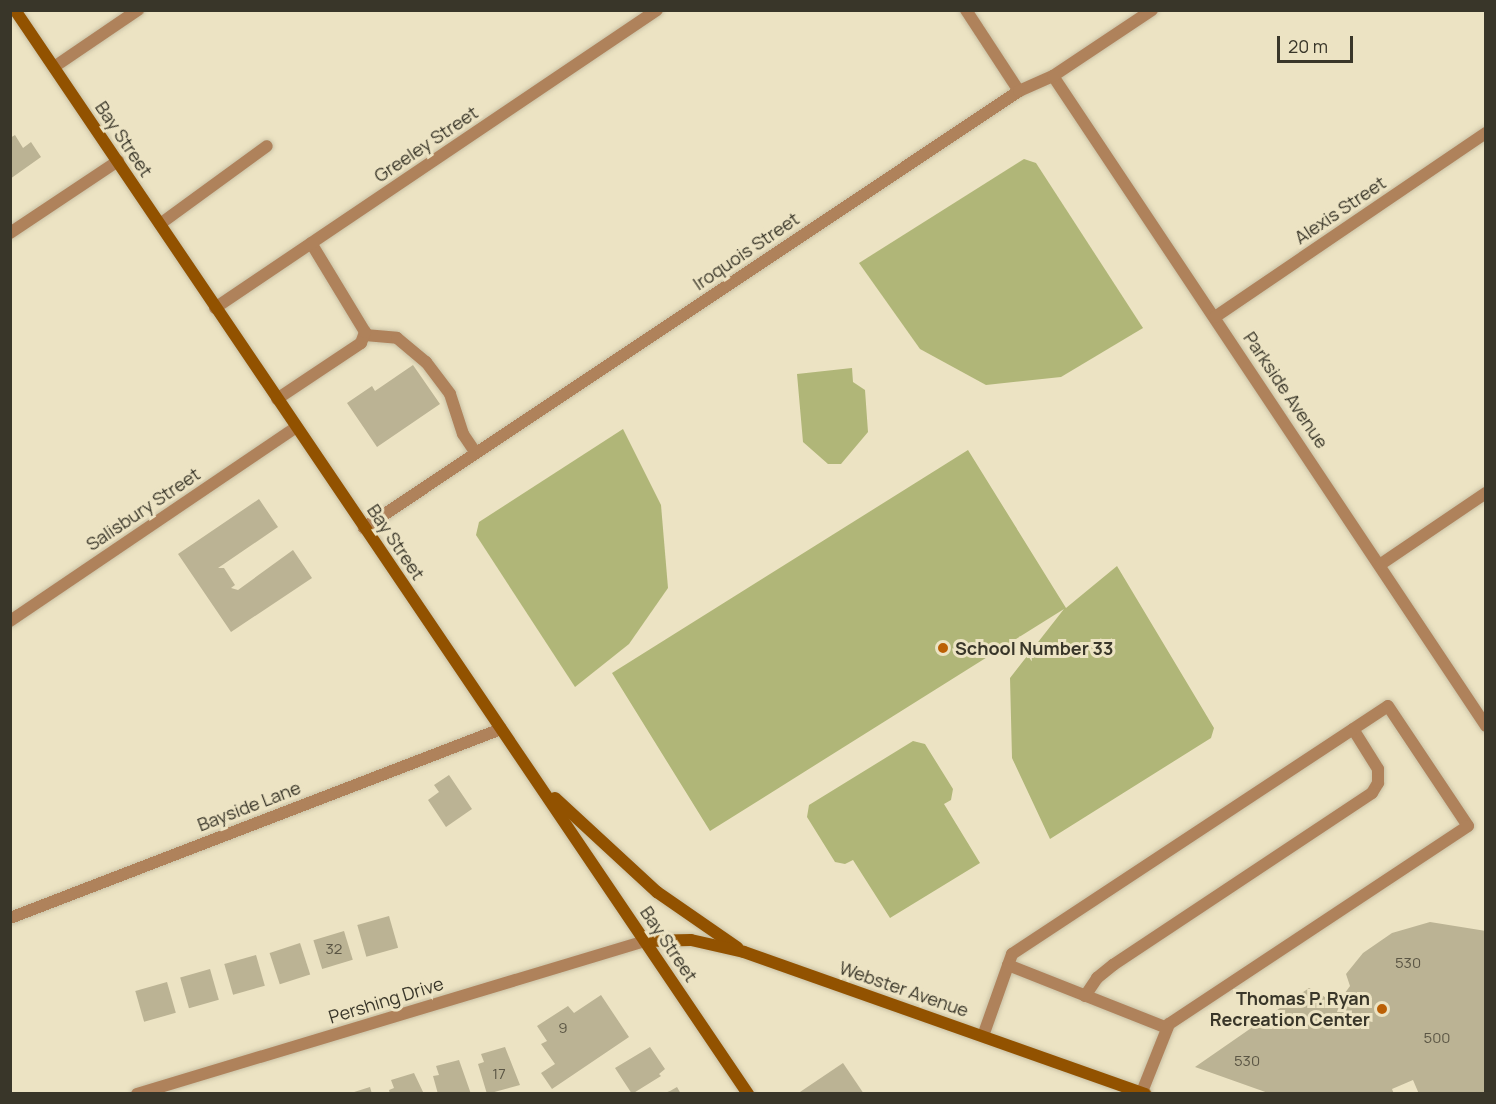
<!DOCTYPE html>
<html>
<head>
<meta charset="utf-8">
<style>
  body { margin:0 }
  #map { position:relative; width:1496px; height:1104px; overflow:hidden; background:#ece3c3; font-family:Manrope,sans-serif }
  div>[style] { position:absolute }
  .green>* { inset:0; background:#b0b678 }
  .building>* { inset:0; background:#bbb394; transform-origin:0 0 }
  .roads { filter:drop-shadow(0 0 2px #c8c0a4) drop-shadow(0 0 2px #c8c0a4) }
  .lane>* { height:12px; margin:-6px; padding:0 6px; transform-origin:6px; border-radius:6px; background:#af825b }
  .street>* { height:12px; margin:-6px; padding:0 6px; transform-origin:6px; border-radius:6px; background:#af825b }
  .secondary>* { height:12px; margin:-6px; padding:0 6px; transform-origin:6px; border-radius:6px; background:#925200 }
  .dots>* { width:16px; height:16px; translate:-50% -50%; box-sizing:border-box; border:3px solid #ece3c3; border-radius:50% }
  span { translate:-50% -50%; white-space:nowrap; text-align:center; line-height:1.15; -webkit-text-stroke:6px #ece3c3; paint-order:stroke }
  .number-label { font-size:15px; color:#5a5544 }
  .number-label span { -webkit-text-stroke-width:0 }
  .street-label { font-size:18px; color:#393629 }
  .poi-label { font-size:18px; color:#393629; font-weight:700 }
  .left { translate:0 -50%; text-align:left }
  .right { translate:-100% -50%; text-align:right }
  .frame { position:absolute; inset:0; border:12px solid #393629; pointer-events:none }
  .scale { position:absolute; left:1277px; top:36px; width:76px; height:27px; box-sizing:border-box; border:3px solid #393629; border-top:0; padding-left:8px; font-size:18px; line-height:21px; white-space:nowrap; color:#393629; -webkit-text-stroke:4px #ece3c3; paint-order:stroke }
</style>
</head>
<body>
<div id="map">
  <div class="green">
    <i style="clip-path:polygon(1024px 159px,1036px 163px,1143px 328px,1061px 377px,986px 385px,920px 349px,859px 263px)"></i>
    <i style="clip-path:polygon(852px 368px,853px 382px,865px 390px,868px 432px,841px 464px,828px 464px,803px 442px,797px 374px)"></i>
    <i style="clip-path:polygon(623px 429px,661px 505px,668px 588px,629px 644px,575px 687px,476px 535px,479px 522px)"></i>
    <i style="clip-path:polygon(968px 450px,1066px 608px,1117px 566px,1214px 728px,1211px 738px,1050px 839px,1012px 758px,1010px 678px,1064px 609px,710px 831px,612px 673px)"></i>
    <i style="clip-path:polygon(913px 741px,925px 744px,953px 789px,951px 800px,944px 804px,980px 863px,890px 918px,853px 860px,845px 864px,835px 862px,807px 817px,809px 805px)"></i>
  </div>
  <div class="building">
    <i style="clip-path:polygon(15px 135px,23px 148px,31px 142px,41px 157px,10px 179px,10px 138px)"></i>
    <i style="clip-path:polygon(413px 365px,440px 404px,377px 447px,347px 403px,372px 386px,375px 391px)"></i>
    <i style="clip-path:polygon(259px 499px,278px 527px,218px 568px,224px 568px,235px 585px,231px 588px,238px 590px,293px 550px,312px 578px,231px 632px,178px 554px)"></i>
    <i style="clip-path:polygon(449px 775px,472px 809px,446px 827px,428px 800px,439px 792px,434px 785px)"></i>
    <i style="left:389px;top:916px;width:33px;height:33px;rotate:74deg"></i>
    <i style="clip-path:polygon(1430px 922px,1486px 931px,1486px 1094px,1419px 1094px,1413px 1080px,1392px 1089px,1394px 1094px,1271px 1094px,1195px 1067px,1309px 988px,1337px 1004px,1350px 986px,1346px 974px,1363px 953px,1392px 933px)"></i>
    <i style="left:344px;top:931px;width:30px;height:32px;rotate:73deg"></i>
    <i style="left:300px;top:943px;width:33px;height:32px;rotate:72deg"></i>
    <i style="left:256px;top:955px;width:32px;height:33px;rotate:74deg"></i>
    <i style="left:210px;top:969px;width:32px;height:31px;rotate:74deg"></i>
    <i style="left:167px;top:982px;width:32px;height:33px;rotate:74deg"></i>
    <i style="clip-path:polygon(601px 995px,629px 1037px,552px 1089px,541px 1073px,555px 1064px,541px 1044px,547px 1041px,537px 1026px,568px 1006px,574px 1013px)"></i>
    <i style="clip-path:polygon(505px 1047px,520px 1085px,487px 1094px,478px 1064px,484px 1062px,481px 1054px)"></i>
    <i style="clip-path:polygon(650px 1047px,665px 1069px,659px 1074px,661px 1076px,632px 1094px,615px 1068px)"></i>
    <i style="clip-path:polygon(459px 1060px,471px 1094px,438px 1094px,433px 1076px,439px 1075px,436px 1066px)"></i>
    <i style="clip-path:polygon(843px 1063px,864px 1094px,797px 1094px)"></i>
    <i style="clip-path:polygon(414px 1073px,424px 1094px,390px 1094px,389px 1090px,394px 1088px,391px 1080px)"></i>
    <i style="clip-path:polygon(370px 1087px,372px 1094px,351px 1094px,351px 1093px)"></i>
    <i style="clip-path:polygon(677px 1087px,681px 1094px,662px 1094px,670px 1091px)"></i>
  </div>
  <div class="roads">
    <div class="lane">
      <i style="left:160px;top:224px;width:132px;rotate:-36.1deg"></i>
      <i style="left:365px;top:335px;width:32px;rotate:5deg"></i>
      <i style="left:397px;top:338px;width:38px;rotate:40deg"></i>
      <i style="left:426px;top:362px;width:40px;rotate:53deg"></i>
      <i style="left:450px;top:394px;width:42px;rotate:72deg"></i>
      <i style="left:463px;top:434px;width:23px;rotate:56deg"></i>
      <i style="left:277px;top:399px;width:101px;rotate:-33.7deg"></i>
      <i style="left:361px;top:343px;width:12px;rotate:-70deg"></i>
      <i style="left:365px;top:332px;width:104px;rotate:-121.2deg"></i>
      <i style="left:1008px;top:965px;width:171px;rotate:21.6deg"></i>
      <i style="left:1085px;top:996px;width:22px;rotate:-56deg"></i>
      <i style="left:1097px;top:978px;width:21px;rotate:-39deg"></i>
      <i style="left:1113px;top:965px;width:311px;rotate:-33.6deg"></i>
      <i style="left:1372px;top:793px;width:12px;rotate:-59deg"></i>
      <i style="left:1378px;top:783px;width:14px;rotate:-90deg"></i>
      <i style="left:1378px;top:769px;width:47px;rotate:-122deg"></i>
      <i style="left:983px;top:1036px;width:87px;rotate:-70.5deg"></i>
      <i style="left:1012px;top:954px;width:450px;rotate:-33.4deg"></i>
      <i style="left:1388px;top:706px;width:144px;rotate:56.3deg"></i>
      <i style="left:1468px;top:826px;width:359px;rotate:146.5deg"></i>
      <i style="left:1169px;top:1024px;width:73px;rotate:111.7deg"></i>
    </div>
    <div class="street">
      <i style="left:966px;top:10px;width:97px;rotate:56.8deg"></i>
      <i style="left:54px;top:67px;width:102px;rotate:-34.2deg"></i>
      <i style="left:1053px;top:76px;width:781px;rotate:56.33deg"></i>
      <i style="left:10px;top:233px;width:130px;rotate:-33.7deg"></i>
      <i style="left:215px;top:308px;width:533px;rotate:-33.99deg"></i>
      <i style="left:1215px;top:317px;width:328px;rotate:-34.2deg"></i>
      <i style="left:364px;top:528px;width:787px;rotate:-33.71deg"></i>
      <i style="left:1019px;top:91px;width:37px;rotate:-24deg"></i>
      <i style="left:1053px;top:76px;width:119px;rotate:-33.7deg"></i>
      <i style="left:1381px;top:564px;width:127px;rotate:-34.1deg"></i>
      <i style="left:10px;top:621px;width:346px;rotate:-34.1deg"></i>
      <i style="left:10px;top:918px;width:526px;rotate:-21.05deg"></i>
      <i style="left:137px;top:1094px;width:531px;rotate:-16.76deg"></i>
    </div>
    <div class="secondary">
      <i style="left:15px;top:10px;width:1309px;rotate:55.93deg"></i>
      <i style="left:555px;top:798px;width:139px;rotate:42.7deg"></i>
      <i style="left:657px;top:892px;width:98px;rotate:34.7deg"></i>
      <i style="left:645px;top:941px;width:46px;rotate:-1.2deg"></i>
      <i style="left:691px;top:940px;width:54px;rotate:12.8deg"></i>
      <i style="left:744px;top:952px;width:426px;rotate:19.5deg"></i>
    </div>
  </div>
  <div class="dots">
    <i style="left:943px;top:648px;background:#bb6005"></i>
    <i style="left:1382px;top:1009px;background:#bb6005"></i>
  </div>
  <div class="number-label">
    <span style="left:334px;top:949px">32</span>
    <span style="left:1408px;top:963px">530</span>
    <span style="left:563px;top:1028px">9</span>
    <span style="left:1437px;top:1038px">500</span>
    <span style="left:1247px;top:1061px">530</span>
    <span style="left:499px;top:1074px">17</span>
  </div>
  <div class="street-label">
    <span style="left:124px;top:139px;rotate:56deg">Bay Street</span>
    <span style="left:426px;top:144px;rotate:-34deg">Greeley Street</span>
    <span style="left:1340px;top:210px;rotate:-34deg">Alexis Street</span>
    <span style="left:746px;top:251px;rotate:-34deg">Iroquois Street</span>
    <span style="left:1286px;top:390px;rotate:56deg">Parkside Avenue</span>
    <span style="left:143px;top:509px;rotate:-34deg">Salisbury Street</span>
    <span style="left:396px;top:542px;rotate:56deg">Bay Street</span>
    <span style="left:249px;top:806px;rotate:-21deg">Bayside Lane</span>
    <span style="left:669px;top:944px;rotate:56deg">Bay Street</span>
    <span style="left:904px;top:989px;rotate:19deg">Webster Avenue</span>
    <span style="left:386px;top:1000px;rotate:-17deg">Pershing Drive</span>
  </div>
  <div class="poi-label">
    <span class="left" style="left:955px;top:648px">School Number 33</span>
    <span class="right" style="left:1370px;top:1009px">Thomas P. Ryan<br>Recreation Center</span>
  </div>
  <div class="frame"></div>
  <div class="scale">20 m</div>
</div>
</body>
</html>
